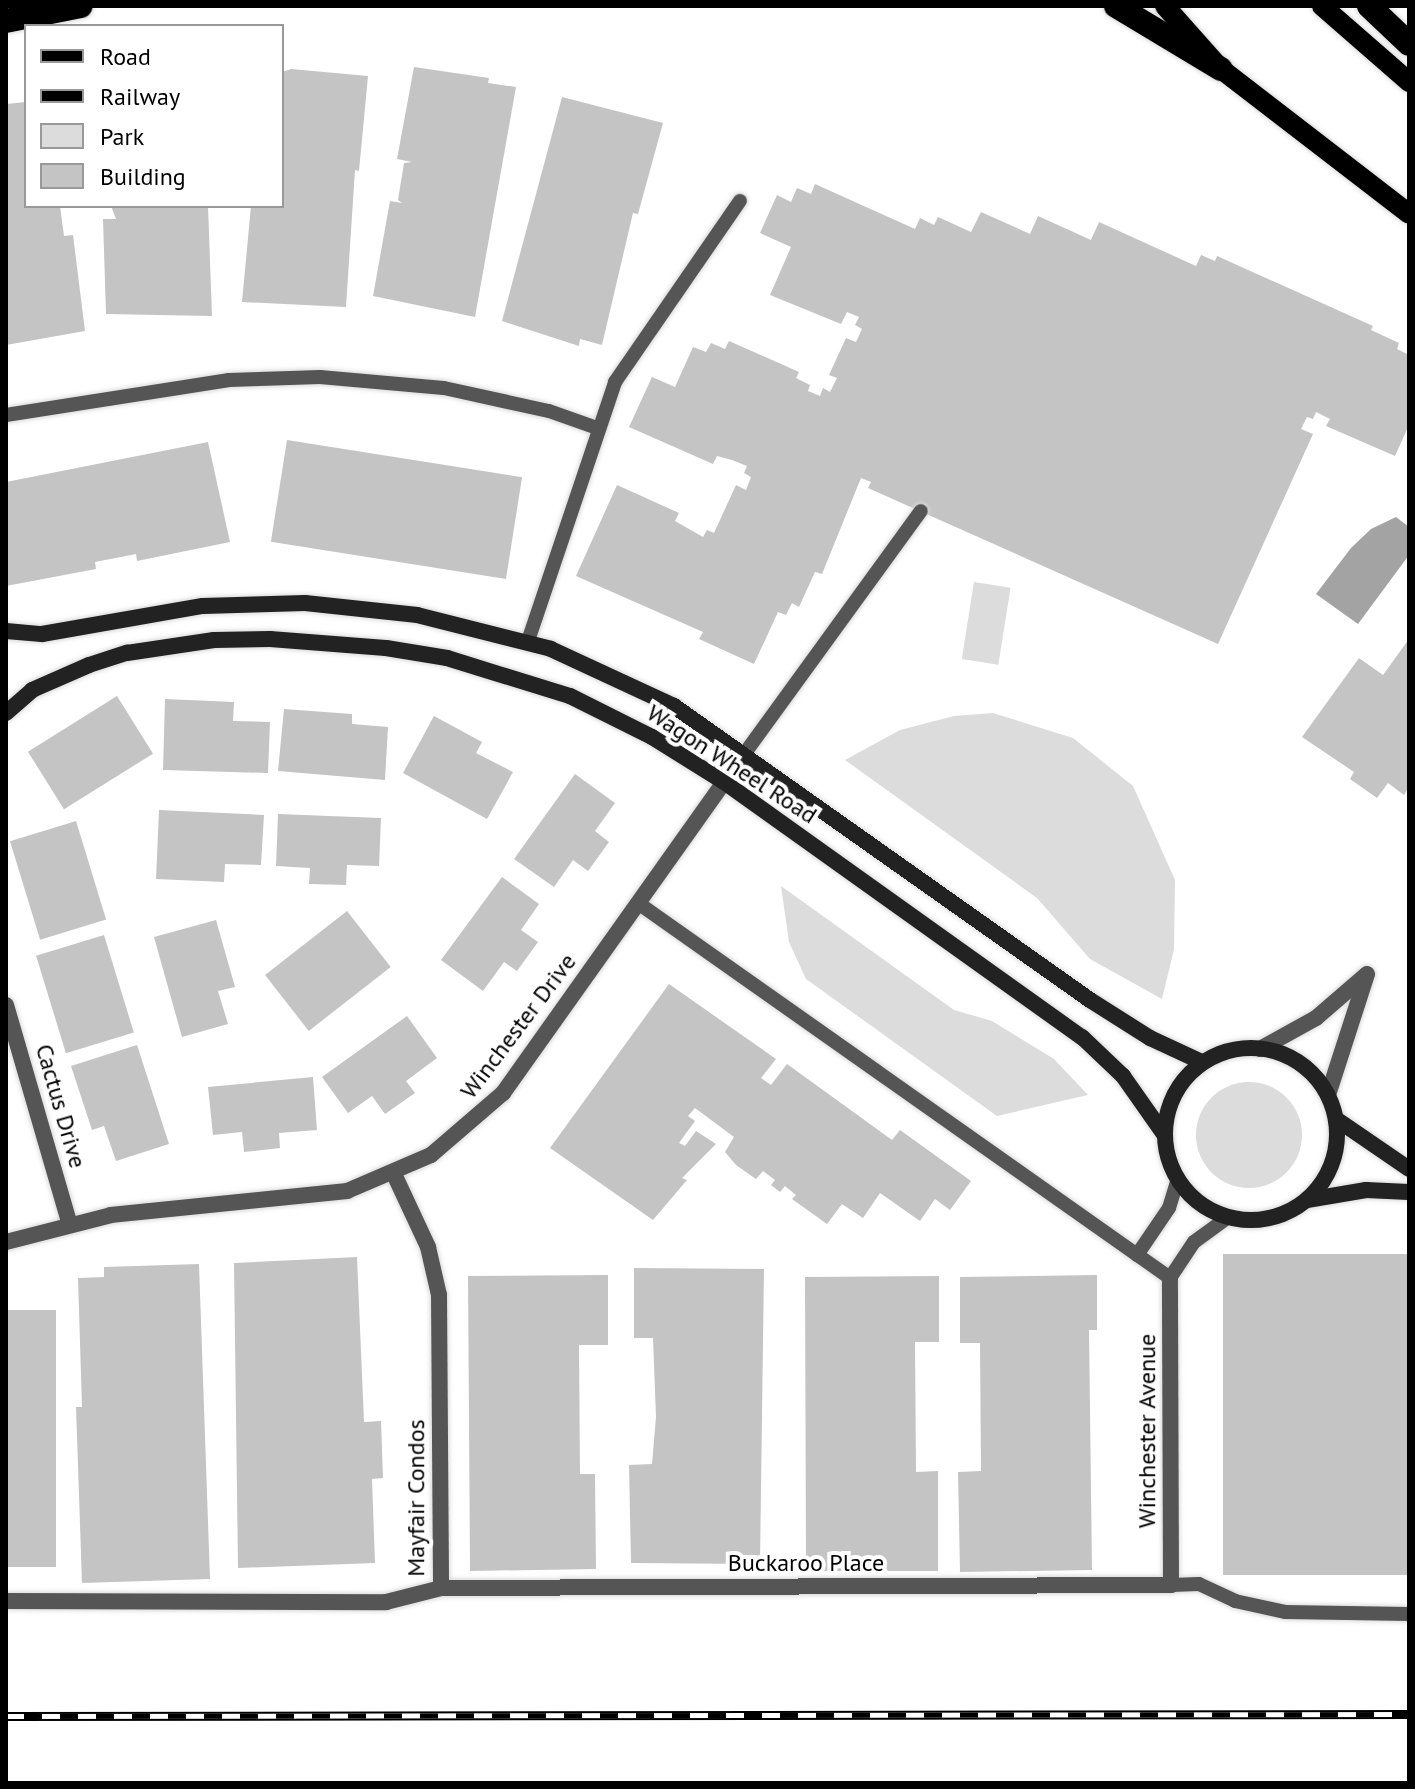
<!DOCTYPE html>
<html>
<head>
<meta charset="utf-8">
<style>
  body { margin:0 }
  #map { position:relative; width:1415px; height:1789px; overflow:hidden; background:#fff; font-family:"PT Sans",sans-serif }
  div>[style] { position:absolute }
  .green>* { inset:0; background:#dcdcdc; transform-origin:0 0 }
  .round { border-radius:50% }
  .water>* { inset:0; background:#a3a3a3 }
  .building>* { inset:0; background:#c4c4c4; transform-origin:0 0 }
  .roads { filter:drop-shadow(0 0 2px #dbdbdb) drop-shadow(0 0 2px #dbdbdb) }
  .lane>* { height:14px; margin:-7px; padding:0 7px; transform-origin:7px; border-radius:7px; background:#555 }
  .street>* { height:16px; margin:-8px; padding:0 8px; transform-origin:8px; border-radius:8px; background:#555 }
  .secondary>* { height:16px; margin:-8px; padding:0 8px; transform-origin:8px; border-radius:8px; background:#222 }
  .secondary>.ring { margin:-8px; padding:0; box-sizing:content-box; background:none; border:16px solid #222; border-radius:50% }
  .primary>* { height:20px; margin:-10px; padding:0 10px; transform-origin:10px; border-radius:10px; background:#000 }
  .highway>* { height:24px; margin:-12px; padding:0 12px; transform-origin:12px; border-radius:12px; background:#000 }
  .rail>* { height:9px; margin-top:-4.5px; transform-origin:0; background:repeating-linear-gradient(90deg,#fff 0 18px,#000 0 36px); box-sizing:border-box; border-block:2px solid #000 }
  span { translate:-50% -50%; white-space:nowrap; text-align:center; line-height:1.15; -webkit-text-stroke:8px #fff; paint-order:stroke }
  .street-label { font-size:24px; color:#000 }
  .frame { position:absolute; inset:0; border:8px solid #000; pointer-events:none }
  .legend { position:absolute; left:24px; top:24px; width:260px; height:184px; box-sizing:border-box; background:#fff; border:2px solid #999; margin:0; padding:10px 14px; list-style:none; font-size:24px; color:#000 }
  .legend li { display:flex; align-items:center; gap:16px; height:40px }
  .legend b { width:40px; border:2px solid #999 }
</style>
</head>
<body>
<div id="map">
  <div class="green">
    <i style="left:974px;top:582px;width:37px;height:78px;rotate:9deg"></i>
    <i style="clip-path:polygon(993px 713px,1073px 738px,1133px 786px,1175px 880px,1174px 949px,1162px 999px,1090px 959px,1037px 898px,845px 760px,900px 730px,954px 716px)"></i>
    <i style="clip-path:polygon(781px 886px,954px 1010px,992px 1021px,1054px 1059px,1088px 1095px,997px 1116px,806px 979px,789px 942px)"></i>
    <i class="round" style="left:1196px;top:1082px;width:106px;height:106px"></i>
  </div>
  <div class="water">
    <i style="clip-path:polygon(1396px 517px,1409px 527px,1409px 555px,1358px 624px,1316px 594px,1351px 548px,1371px 529px)"></i>
  </div>
  <div class="building">
    <i style="clip-path:polygon(414px 67px,489px 78px,488px 83px,516px 87px,475px 317px,373px 296px,390px 201px,402px 203px,398px 200px,404px 163px,412px 162px,397px 159px)"></i>
    <i style="clip-path:polygon(291px 69px,368px 76px,359px 171px,355px 170px,346px 307px,242px 302px,251px 206px,282px 206px,282px 72px)"></i>
    <i style="clip-path:polygon(562px 97px,663px 123px,638px 214px,633px 213px,602px 345px,580px 339px,579px 346px,502px 321px)"></i>
    <i style="clip-path:polygon(26px 102px,26px 206px,60px 206px,64px 236px,73px 235px,85px 331px,6px 345px,6px 104px)"></i>
    <i style="clip-path:polygon(815px 184px,915px 229px,920px 218px,934px 225px,938px 217px,971px 232px,981px 212px,1030px 234px,1038px 216px,1091px 240px,1099px 222px,1196px 266px,1201px 255px,1215px 261px,1217px 256px,1373px 326px,1371px 330px,1399px 343px,1397px 349px,1409px 355px,1409px 425px,1395px 456px,1326px 426px,1330px 419px,1316px 412px,1313px 419px,1307px 417px,1301px 429px,1313px 434px,1218px 644px,868px 488px,871px 482px,861px 478px,822px 574px,815px 572px,799px 607px,792px 603px,786px 615px,778px 612px,754px 664px,699px 639px,703px 632px,576px 576px,617px 485px,679px 513px,675px 521px,703px 537px,707px 530px,714px 533px,736px 485px,746px 490px,751px 477px,744px 473px,747px 466px,732px 460px,717px 456px,713px 464px,629px 427px,652px 377px,675px 387px,693px 347px,706px 352px,711px 343px,725px 349px,729px 341px,799px 372px,796px 378px,810px 385px,808px 391px,820px 396px,823px 388px,830px 392px,837px 378px,829px 375px,846px 338px,856px 342px,862px 329px,855px 325px,859px 317px,847px 312px,841px 324px,770px 295px,791px 247px,760px 233px,777px 195px,791px 202px,797px 188px,811px 194px)"></i>
    <i style="clip-path:polygon(111px 206px,208px 206px,212px 316px,106px 314px,103px 219px,116px 219px)"></i>
    <i style="left:287px;top:440px;width:238px;height:103px;rotate:9deg"></i>
    <i style="clip-path:polygon(208px 442px,230px 542px,137px 561px,136px 554px,95px 562px,96px 569px,6px 586px,6px 482px)"></i>
    <i style="clip-path:polygon(1409px 639px,1409px 787px,1404px 795px,1388px 783px,1377px 798px,1350px 779px,1354px 772px,1302px 737px,1359px 658px,1383px 675px)"></i>
    <i style="left:117px;top:696px;width:68px;height:105px;rotate:58deg"></i>
    <i style="clip-path:polygon(165px 699px,234px 702px,233px 721px,270px 722px,268px 773px,163px 770px)"></i>
    <i style="clip-path:polygon(284px 709px,352px 714px,352px 724px,388px 727px,385px 780px,278px 771px)"></i>
    <i style="clip-path:polygon(434px 716px,482px 742px,476px 753px,513px 772px,487px 819px,403px 773px)"></i>
    <i style="clip-path:polygon(575px 774px,615px 803px,595px 831px,609px 842px,588px 871px,573px 860px,554px 887px,514px 859px)"></i>
    <i style="clip-path:polygon(159px 810px,264px 815px,261px 865px,225px 864px,224px 882px,156px 879px)"></i>
    <i style="clip-path:polygon(278px 814px,381px 818px,379px 866px,347px 865px,346px 885px,309px 884px,310px 868px,276px 866px)"></i>
    <i style="left:76px;top:821px;width:103px;height:69px;rotate:73deg"></i>
    <i style="clip-path:polygon(502px 877px,539px 904px,521px 930px,538px 942px,517px 971px,504px 962px,483px 991px,441px 960px)"></i>
    <i style="left:347px;top:911px;width:71px;height:104px;rotate:52deg"></i>
    <i style="clip-path:polygon(216px 920px,235px 987px,218px 991px,228px 1024px,182px 1037px,154px 937px)"></i>
    <i style="left:104px;top:935px;width:102px;height:71px;rotate:73deg"></i>
    <i style="clip-path:polygon(669px 984px,776px 1059px,761px 1078px,771px 1085px,787px 1064px,892px 1140px,900px 1130px,971px 1181px,950px 1210px,935px 1199px,920px 1221px,880px 1193px,863px 1218px,842px 1204px,827px 1224px,792px 1199px,796px 1195px,785px 1186px,780px 1192px,771px 1185px,775px 1180px,763px 1171px,756px 1179px,736px 1165px,725px 1152px,734px 1137px,695px 1108px,688px 1116px,695px 1121px,679px 1143px,685px 1146px,696px 1131px,716px 1144px,682px 1178px,687px 1180px,653px 1220px,550px 1148px)"></i>
    <i style="clip-path:polygon(407px 1016px,437px 1058px,406px 1081px,415px 1093px,385px 1114px,372px 1096px,348px 1113px,322px 1077px)"></i>
    <i style="clip-path:polygon(137px 1045px,169px 1144px,116px 1161px,104px 1126px,92px 1130px,71px 1066px)"></i>
    <i style="clip-path:polygon(313px 1077px,317px 1130px,279px 1133px,280px 1148px,244px 1152px,242px 1132px,213px 1135px,208px 1087px)"></i>
    <i style="left:1409px;top:1254px;width:321px;height:186px;rotate:90deg"></i>
    <i style="clip-path:polygon(357px 1257px,364px 1422px,381px 1421px,383px 1478px,372px 1479px,375px 1563px,238px 1568px,234px 1263px)"></i>
    <i style="clip-path:polygon(199px 1264px,210px 1579px,82px 1583px,76px 1407px,82px 1407px,78px 1278px,104px 1277px,104px 1267px)"></i>
    <i style="clip-path:polygon(634px 1268px,764px 1269px,760px 1564px,631px 1563px,629px 1465px,652px 1464px,656px 1417px,653px 1338px,634px 1338px)"></i>
    <i style="clip-path:polygon(608px 1275px,608px 1345px,579px 1345px,580px 1474px,595px 1474px,596px 1569px,470px 1571px,468px 1276px)"></i>
    <i style="clip-path:polygon(1097px 1275px,1097px 1330px,1089px 1330px,1092px 1570px,960px 1572px,958px 1472px,981px 1471px,980px 1343px,960px 1343px,960px 1277px)"></i>
    <i style="clip-path:polygon(939px 1276px,939px 1342px,915px 1342px,916px 1472px,938px 1471px,938px 1571px,806px 1571px,805px 1277px)"></i>
    <i style="left:6px;top:1310px;width:50px;height:257px"></i>
  </div>
  <div class="roads">
    <div class="lane">
      <i style="left:6px;top:415px;width:226px;rotate:-8.9deg"></i>
      <i style="left:229px;top:380px;width:91px;rotate:-1.9deg"></i>
      <i style="left:320px;top:377px;width:124px;rotate:5.1deg"></i>
      <i style="left:444px;top:388px;width:107px;rotate:12.4deg"></i>
      <i style="left:549px;top:411px;width:51px;rotate:19.5deg"></i>
      <i style="left:528px;top:641px;width:273px;rotate:-71.4deg"></i>
      <i style="left:615px;top:382px;width:220px;rotate:-55.4deg"></i>
      <i style="left:745px;top:753px;width:299px;rotate:-54deg"></i>
      <i style="left:638px;top:903px;width:651px;rotate:35.18deg"></i>
      <i style="left:1170px;top:1278px;width:43px;rotate:-56.3deg"></i>
      <i style="left:1194px;top:1242px;width:41px;rotate:-36deg"></i>
      <i style="left:1137px;top:1255px;width:57px;rotate:-55.8deg"></i>
      <i style="left:1169px;top:1208px;width:30px;rotate:-73deg"></i>
      <i style="left:1171px;top:1585px;width:28px;rotate:-2deg"></i>
      <i style="left:1199px;top:1584px;width:40px;rotate:25deg"></i>
      <i style="left:1235px;top:1601px;width:51px;rotate:12.4deg"></i>
      <i style="left:1285px;top:1612px;width:124px;rotate:0.9deg"></i>
    </div>
    <div class="street">
      <i style="left:6px;top:1005px;width:226px;rotate:73.8deg"></i>
      <i style="left:1260px;top:1049px;width:64px;rotate:-29deg"></i>
      <i style="left:1316px;top:1018px;width:67px;rotate:-40.8deg"></i>
      <i style="left:1328px;top:1095px;width:127px;rotate:-72.1deg"></i>
      <i style="left:394px;top:1174px;width:81px;rotate:65deg"></i>
      <i style="left:428px;top:1247px;width:49px;rotate:77.1deg"></i>
      <i style="left:439px;top:1295px;width:293px;rotate:89.6deg"></i>
      <i style="left:6px;top:1242px;width:108px;rotate:-14.4deg"></i>
      <i style="left:111px;top:1215px;width:237px;rotate:-5.8deg"></i>
      <i style="left:347px;top:1191px;width:91px;rotate:-23.2deg"></i>
      <i style="left:431px;top:1155px;width:95px;rotate:-40.7deg"></i>
      <i style="left:503px;top:1093px;width:417px;rotate:-54.6deg"></i>
      <i style="left:6px;top:1601px;width:380px;rotate:0.2deg"></i>
      <i style="left:386px;top:1602px;width:57px;rotate:-14.3deg"></i>
      <i style="left:441px;top:1588px;width:730px;rotate:-0.24deg"></i>
      <i style="left:1171px;top:1585px;width:307px;rotate:-90.2deg"></i>
    </div>
    <div class="secondary">
      <i style="left:6px;top:631px;width:36px;rotate:5deg"></i>
      <i style="left:42px;top:634px;width:163px;rotate:-9.9deg"></i>
      <i style="left:203px;top:606px;width:102px;rotate:-1.7deg"></i>
      <i style="left:305px;top:603px;width:113px;rotate:6.1deg"></i>
      <i style="left:417px;top:615px;width:138px;rotate:14.2deg"></i>
      <i style="left:551px;top:649px;width:136px;rotate:24.9deg"></i>
      <i style="left:674px;top:706px;width:509px;rotate:35.25deg"></i>
      <i style="left:1090px;top:1000px;width:71px;rotate:32.3deg"></i>
      <i style="left:1150px;top:1038px;width:57px;rotate:24.8deg"></i>
      <i style="left:6px;top:713px;width:35px;rotate:-41deg"></i>
      <i style="left:32px;top:690px;width:62px;rotate:-23.7deg"></i>
      <i style="left:89px;top:665px;width:40px;rotate:-18deg"></i>
      <i style="left:127px;top:653px;width:88px;rotate:-8.5deg"></i>
      <i style="left:214px;top:640px;width:56px;rotate:-1deg"></i>
      <i style="left:270px;top:639px;width:116px;rotate:4.4deg"></i>
      <i style="left:386px;top:648px;width:62px;rotate:9.3deg"></i>
      <i style="left:447px;top:658px;width:129px;rotate:17.2deg"></i>
      <i style="left:570px;top:696px;width:92px;rotate:26.6deg"></i>
      <i style="left:652px;top:737px;width:85px;rotate:32deg"></i>
      <i style="left:724px;top:782px;width:440px;rotate:35.5deg"></i>
      <i style="left:1082px;top:1037px;width:57px;rotate:43.6deg"></i>
      <i style="left:1123px;top:1076px;width:70px;rotate:54.9deg"></i>
      <i class="ring" style="left:1165px;top:1048px;width:156px;height:156px"></i>
      <i style="left:1339px;top:1121px;width:85px;rotate:34.4deg"></i>
      <i style="left:1307px;top:1200px;width:60px;rotate:-9.6deg"></i>
      <i style="left:1366px;top:1190px;width:43px;rotate:2.7deg"></i>
    </div>
    <div class="primary">
      <i style="left:1165px;top:6px;width:84px;rotate:48.4deg"></i>
      <i style="left:1221px;top:69px;width:237px;rotate:37.6deg"></i>
      <i style="left:1322px;top:6px;width:116px;rotate:41.1deg"></i>
    </div>
    <div class="highway">
      <i style="left:1116px;top:6px;width:122px;rotate:31deg"></i>
      <i style="left:1369px;top:6px;width:55px;rotate:43.5deg"></i>
      <i style="left:6px;top:21px;width:76px;rotate:-11.3deg"></i>
    </div>
  </div>
  <div class="rail">
    <i style="left:6px;top:1716px;width:1403px;rotate:-0.08deg"></i>
  </div>
  <div class="street-label">
    <span style="left:732px;top:764px;rotate:33deg">Wagon Wheel Road</span>
    <span style="left:518px;top:1026px;rotate:-53deg">Winchester Drive</span>
    <span style="left:61px;top:1106px;rotate:74deg">Cactus Drive</span>
    <span style="left:1147px;top:1431px;rotate:-90deg">Winchester Avenue</span>
    <span style="left:416px;top:1498px;rotate:-90deg">Mayfair Condos</span>
    <span style="left:806px;top:1563px">Buckaroo Place</span>
  </div>
  <div class="frame"></div>
  <ul class="legend">
  <li><b style="height:10px;background:#000"></b>Road</li>
  <li><b style="height:10px;background:#000"></b>Railway</li>
  <li><b style="height:22px;background:#dcdcdc"></b>Park</li>
  <li><b style="height:22px;background:#c4c4c4"></b>Building</li>
  </ul>
</div>
</body>
</html>
